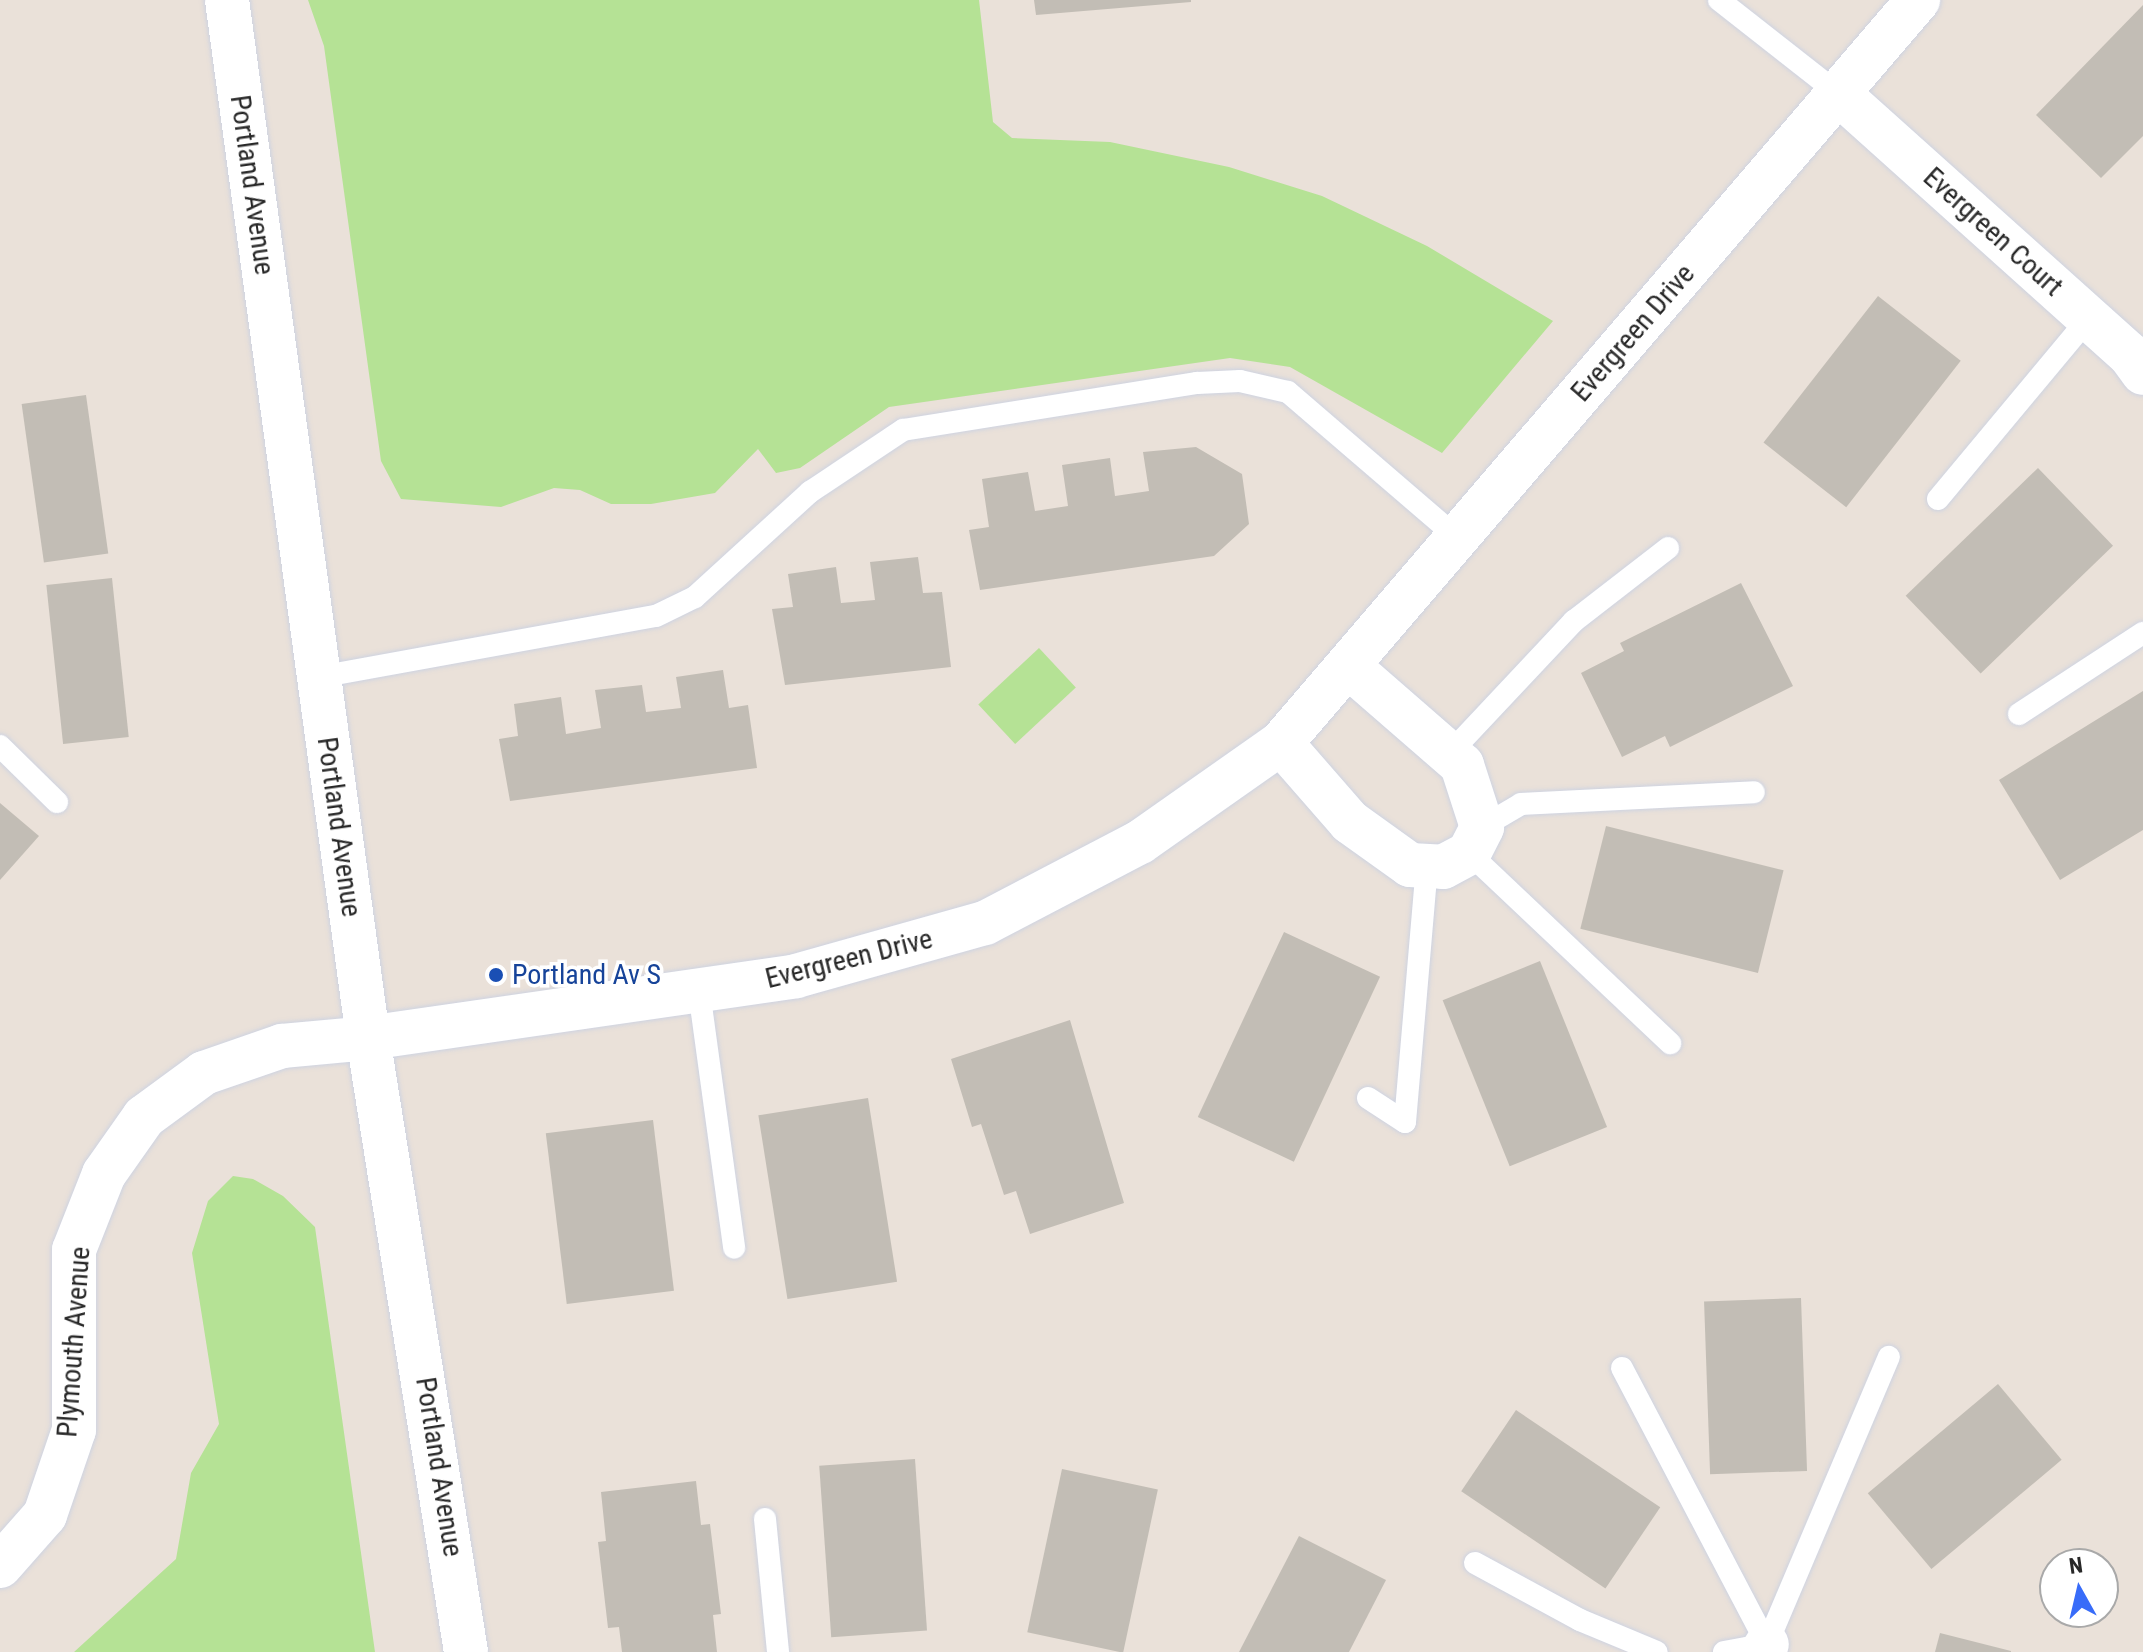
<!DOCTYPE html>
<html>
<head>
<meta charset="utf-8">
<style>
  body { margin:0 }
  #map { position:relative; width:2143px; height:1652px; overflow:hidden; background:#eae1d9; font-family:"Roboto Condensed",sans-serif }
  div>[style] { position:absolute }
  .green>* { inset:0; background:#b5e295; transform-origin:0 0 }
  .building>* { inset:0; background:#c2bdb5; transform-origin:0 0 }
  .roads { filter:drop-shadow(0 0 2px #ced3e1) drop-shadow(0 0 2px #ced3e1) }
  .service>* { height:22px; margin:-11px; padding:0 11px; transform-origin:11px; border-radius:11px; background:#fff }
  .minor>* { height:44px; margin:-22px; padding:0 22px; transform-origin:22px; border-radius:22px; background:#fff }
  .tertiary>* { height:44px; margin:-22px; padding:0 22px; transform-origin:22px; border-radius:22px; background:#fff }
  .dots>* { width:22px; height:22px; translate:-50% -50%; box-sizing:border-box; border:4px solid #fff; border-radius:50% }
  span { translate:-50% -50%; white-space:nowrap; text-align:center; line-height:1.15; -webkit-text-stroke:7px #fff; paint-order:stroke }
  .street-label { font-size:28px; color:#282828 }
  .transit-label { font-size:28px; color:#164399 }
  .left { translate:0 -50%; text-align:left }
  .north { position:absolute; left:2039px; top:1548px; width:80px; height:80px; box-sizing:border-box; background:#fff; border:2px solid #a9a9a9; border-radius:50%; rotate:352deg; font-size:22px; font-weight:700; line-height:32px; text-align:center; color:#282828 }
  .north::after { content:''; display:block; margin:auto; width:28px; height:36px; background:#386cf9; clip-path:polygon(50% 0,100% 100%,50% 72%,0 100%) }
</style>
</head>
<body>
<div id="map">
  <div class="green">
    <i style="clip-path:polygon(308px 0,979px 0,993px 122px,1012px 138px,1110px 142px,1229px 167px,1322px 196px,1427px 246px,1553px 321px,1442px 453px,1290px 367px,1230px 358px,889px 407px,800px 468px,776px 473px,758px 449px,715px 493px,651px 504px,611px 504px,580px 490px,554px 488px,501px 507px,401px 499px,381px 461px,324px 46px)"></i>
    <i style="left:1039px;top:648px;width:54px;height:83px;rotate:47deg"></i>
    <i style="clip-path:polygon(233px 1176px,253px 1179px,283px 1196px,315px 1227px,375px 1652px,74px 1652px,176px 1559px,191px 1473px,219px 1424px,192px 1253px,208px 1201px)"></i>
  </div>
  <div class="building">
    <i style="clip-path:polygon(1034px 0,1191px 0,1191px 2px,1036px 15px)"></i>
    <i style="clip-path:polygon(2143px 5px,2143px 136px,2101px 178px,2036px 115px)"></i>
    <i style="left:1878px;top:296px;width:105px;height:186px;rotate:38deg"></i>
    <i style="left:86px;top:395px;width:160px;height:65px;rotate:82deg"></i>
    <i style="clip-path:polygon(1196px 447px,1242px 474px,1249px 524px,1214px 556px,980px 590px,969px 530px,989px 527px,982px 479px,1028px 472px,1035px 511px,1068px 506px,1062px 465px,1110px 458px,1115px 496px,1149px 491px,1143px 452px)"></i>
    <i style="left:2038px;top:468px;width:108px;height:184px;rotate:46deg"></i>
    <i style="clip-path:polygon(918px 557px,923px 593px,942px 592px,951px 667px,785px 685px,772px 609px,793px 607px,788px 574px,836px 567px,841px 603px,875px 600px,870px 562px)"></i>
    <i style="left:112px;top:578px;width:160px;height:66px;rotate:84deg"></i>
    <i style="clip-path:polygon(1741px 583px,1793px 686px,1670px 747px,1665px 736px,1622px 757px,1581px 673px,1624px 651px,1620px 643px)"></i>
    <i style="clip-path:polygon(723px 670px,729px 708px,748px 705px,757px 768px,510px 801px,499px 739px,518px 736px,514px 704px,561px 697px,566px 734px,601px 728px,595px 690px,642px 685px,646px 712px,681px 708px,676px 677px)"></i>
    <i style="clip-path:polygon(2143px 691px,2143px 830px,2060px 880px,1999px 780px)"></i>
    <i style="clip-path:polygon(0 803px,39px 836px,0 880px)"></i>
    <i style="left:1606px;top:826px;width:183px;height:106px;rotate:14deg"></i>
    <i style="left:1284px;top:932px;width:106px;height:204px;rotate:25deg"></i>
    <i style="left:1540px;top:961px;width:179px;height:105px;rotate:68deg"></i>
    <i style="clip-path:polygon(1070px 1020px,1124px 1203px,1030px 1234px,1016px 1191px,1004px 1195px,981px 1124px,972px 1127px,951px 1059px)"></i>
    <i style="left:868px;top:1098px;width:186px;height:111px;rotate:81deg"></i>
    <i style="left:653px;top:1120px;width:172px;height:108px;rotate:83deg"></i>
    <i style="left:1801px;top:1298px;width:173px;height:97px;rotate:88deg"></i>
    <i style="left:1998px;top:1384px;width:99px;height:170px;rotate:50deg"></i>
    <i style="left:1516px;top:1410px;width:174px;height:98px;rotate:34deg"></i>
    <i style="left:915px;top:1459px;width:172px;height:96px;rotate:86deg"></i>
    <i style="left:1062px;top:1469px;width:98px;height:167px;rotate:12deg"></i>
    <i style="clip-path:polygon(696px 1481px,701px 1525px,710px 1524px,721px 1614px,713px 1615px,717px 1652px,622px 1652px,619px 1627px,608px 1628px,598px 1542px,606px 1541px,601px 1492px)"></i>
    <i style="clip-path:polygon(1299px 1536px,1386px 1580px,1349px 1652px,1239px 1652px)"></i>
    <i style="clip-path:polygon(1940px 1633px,2011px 1651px,2011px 1652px,1935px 1652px)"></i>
  </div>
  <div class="roads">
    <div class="service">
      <i style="left:1719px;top:0;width:152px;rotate:38.1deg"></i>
      <i style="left:1938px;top:499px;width:236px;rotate:-50.2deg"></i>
      <i style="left:319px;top:677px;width:342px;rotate:-10.3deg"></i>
      <i style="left:656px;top:616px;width:43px;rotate:-26deg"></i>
      <i style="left:695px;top:597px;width:156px;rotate:-42.4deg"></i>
      <i style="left:810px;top:492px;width:112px;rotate:-33.7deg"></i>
      <i style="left:903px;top:430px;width:298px;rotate:-9.1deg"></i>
      <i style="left:1197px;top:383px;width:43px;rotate:-2.7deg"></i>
      <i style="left:1240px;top:381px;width:49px;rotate:12.9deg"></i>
      <i style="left:1288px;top:392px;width:224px;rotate:40.7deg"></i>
      <i style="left:2019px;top:714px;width:148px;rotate:-33.2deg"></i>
      <i style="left:0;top:746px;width:80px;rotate:44.5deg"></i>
      <i style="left:1449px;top:754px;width:183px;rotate:-46.8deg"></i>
      <i style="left:1574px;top:621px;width:119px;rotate:-37.8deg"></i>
      <i style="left:1482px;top:827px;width:45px;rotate:-30.5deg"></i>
      <i style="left:1521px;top:804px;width:233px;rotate:-2.9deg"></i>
      <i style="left:1469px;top:853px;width:277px;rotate:43.4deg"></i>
      <i style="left:699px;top:991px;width:259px;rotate:82.2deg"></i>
      <i style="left:1368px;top:1098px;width:44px;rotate:33deg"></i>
      <i style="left:1405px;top:1122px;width:257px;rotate:-85.1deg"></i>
      <i style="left:1622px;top:1368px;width:312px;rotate:62.3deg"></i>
      <i style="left:765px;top:1519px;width:134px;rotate:84.4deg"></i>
      <i style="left:1475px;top:1563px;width:119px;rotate:28.5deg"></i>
      <i style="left:1580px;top:1620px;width:83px;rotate:22.6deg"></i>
      <i style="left:1767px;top:1644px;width:312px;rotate:-67deg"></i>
      <i style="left:1724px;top:1652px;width:44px;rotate:-10.5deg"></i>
    </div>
    <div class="minor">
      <i style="left:1839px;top:94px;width:391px;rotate:41.9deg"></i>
      <i style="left:2130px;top:355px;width:22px;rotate:54deg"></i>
      <i style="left:1281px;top:743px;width:105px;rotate:48.9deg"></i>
      <i style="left:1350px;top:822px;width:74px;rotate:35.6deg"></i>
      <i style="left:1410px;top:865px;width:33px;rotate:3deg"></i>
      <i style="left:1443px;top:867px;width:30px;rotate:-28deg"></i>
      <i style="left:1469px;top:853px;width:29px;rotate:-63deg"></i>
      <i style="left:1482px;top:827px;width:65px;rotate:-107.9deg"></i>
      <i style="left:1462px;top:765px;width:151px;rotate:-139deg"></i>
      <i style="left:0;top:1566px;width:68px;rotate:-48.6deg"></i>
      <i style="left:45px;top:1515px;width:90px;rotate:-71.2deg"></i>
      <i style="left:74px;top:1430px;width:180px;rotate:-90deg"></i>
      <i style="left:74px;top:1250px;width:82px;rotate:-68.5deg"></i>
      <i style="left:104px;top:1174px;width:70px;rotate:-54.9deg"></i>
      <i style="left:144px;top:1117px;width:74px;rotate:-36.3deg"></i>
      <i style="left:204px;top:1073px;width:83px;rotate:-19.1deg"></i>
      <i style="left:282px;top:1046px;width:86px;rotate:-5.3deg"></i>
      <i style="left:1762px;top:1652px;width:9px;rotate:-58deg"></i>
    </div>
    <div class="tertiary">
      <i style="left:227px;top:0;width:1048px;rotate:82.26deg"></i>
      <i style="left:368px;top:1038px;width:622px;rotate:80.93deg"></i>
      <i style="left:368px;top:1038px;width:432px;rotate:-8.2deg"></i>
      <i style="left:796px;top:976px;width:196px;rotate:-15.7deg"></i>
      <i style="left:985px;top:923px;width:175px;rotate:-27.6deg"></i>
      <i style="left:1140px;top:842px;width:172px;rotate:-35.1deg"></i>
      <i style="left:1281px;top:743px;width:979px;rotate:-49.39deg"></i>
    </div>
  </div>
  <div class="dots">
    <i style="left:496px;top:975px;background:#1a4fb4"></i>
  </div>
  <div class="street-label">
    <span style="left:252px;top:185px;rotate:82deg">Portland Avenue</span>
    <span style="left:1993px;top:232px;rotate:42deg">Evergreen Court</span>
    <span style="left:1633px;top:333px;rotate:-49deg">Evergreen Drive</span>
    <span style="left:339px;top:827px;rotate:82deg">Portland Avenue</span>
    <span style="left:849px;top:959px;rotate:-14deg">Evergreen Drive</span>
    <span style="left:74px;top:1342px;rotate:-86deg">Plymouth Avenue</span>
    <span style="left:439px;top:1467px;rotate:81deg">Portland Avenue</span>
  </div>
  <div class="transit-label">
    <span class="left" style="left:512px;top:975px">Portland Av S</span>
  </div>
  <div class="north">N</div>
</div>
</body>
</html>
